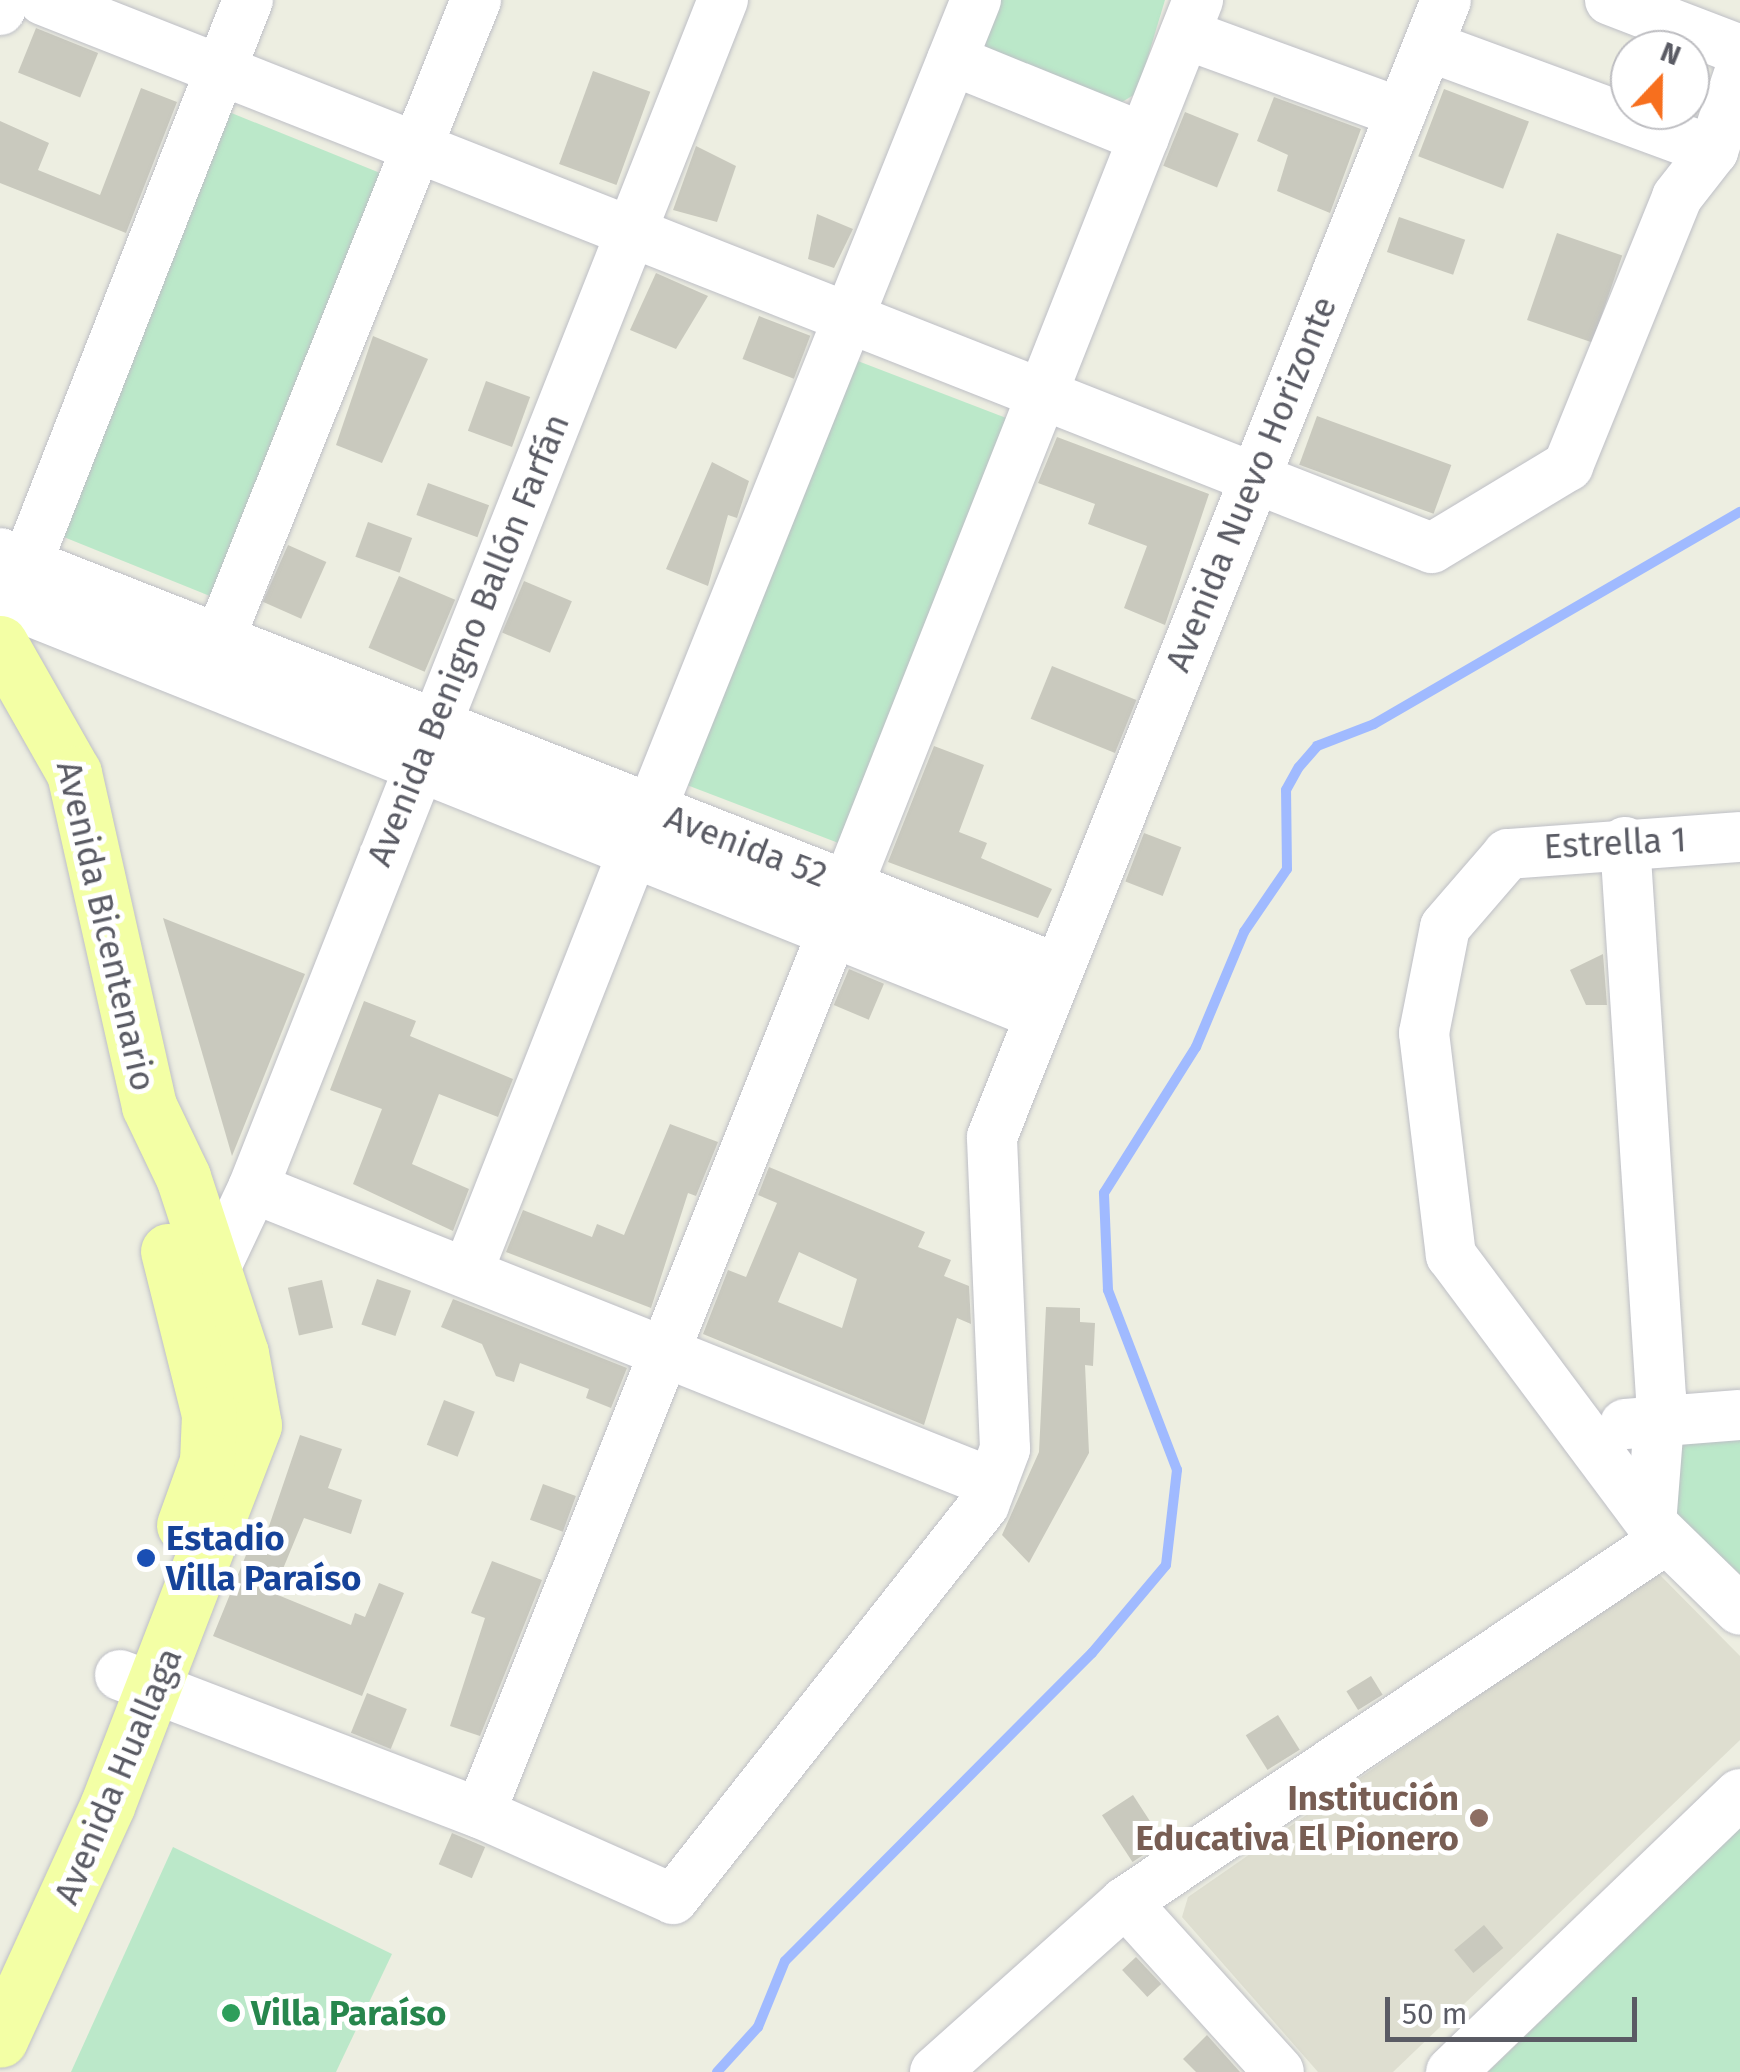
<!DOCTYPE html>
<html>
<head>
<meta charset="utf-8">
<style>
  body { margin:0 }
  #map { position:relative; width:1740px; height:2072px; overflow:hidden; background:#edeee1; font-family:"Fira Sans",sans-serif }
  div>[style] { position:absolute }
  .education>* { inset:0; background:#deded0 }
  .green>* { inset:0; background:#bbe8c9; transform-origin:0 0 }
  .stream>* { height:10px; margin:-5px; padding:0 5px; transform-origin:5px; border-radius:5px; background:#a0baff }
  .building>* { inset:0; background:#c9c9be; transform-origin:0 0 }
  .roads { filter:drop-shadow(0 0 2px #bebfc6) drop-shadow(0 0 2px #bebfc6) }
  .minor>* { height:50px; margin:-25px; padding:0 25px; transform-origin:25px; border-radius:25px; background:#fff }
  .major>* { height:55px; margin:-27.5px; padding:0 27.5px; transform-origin:27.5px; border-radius:27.5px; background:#f3ffa5 }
  .dots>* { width:28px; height:28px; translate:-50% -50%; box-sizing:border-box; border:5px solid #fff; border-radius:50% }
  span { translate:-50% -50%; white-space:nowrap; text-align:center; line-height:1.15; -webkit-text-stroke:10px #fff; paint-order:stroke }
  .street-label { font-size:35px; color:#5a5b64 }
  .transit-label { font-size:35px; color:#164399; font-weight:700 }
  .left { translate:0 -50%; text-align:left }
  .education-label { font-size:35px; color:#785e54; font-weight:700 }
  .right { translate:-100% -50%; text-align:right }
  .leisure-label { font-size:35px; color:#27864d; font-weight:700 }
  .north { position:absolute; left:1610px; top:30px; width:100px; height:100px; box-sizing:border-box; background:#fff; border:2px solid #bdbdc1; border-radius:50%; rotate:22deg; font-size:28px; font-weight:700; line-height:40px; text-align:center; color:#5a5b64 }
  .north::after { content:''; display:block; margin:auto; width:35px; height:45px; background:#f76f1e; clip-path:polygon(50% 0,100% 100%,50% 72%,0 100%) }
  .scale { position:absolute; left:1385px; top:1997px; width:252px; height:45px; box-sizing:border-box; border:5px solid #5a5b64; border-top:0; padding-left:12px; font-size:30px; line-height:35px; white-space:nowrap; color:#5a5b64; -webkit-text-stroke:8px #fff; paint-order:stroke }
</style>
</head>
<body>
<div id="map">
  <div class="education">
    <i style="clip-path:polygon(1657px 1572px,1740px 1656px,1740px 1740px,1393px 2072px,1318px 2072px,1182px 1917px,1188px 1897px)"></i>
  </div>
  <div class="green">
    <i style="clip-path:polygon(1001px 0,1165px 0,1137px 93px,1117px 105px,983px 52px,983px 23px)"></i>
    <i style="left:229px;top:112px;width:165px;height:456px;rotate:22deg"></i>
    <i style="left:850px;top:358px;width:168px;height:457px;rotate:21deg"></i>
    <i style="clip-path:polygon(1740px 1432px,1740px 1574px,1673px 1513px,1669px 1446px)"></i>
    <i style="clip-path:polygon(1740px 1828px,1740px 2072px,1488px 2072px)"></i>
    <i style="clip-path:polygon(173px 1847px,392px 1954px,336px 2072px,71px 2072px)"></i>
  </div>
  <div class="stream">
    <i style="left:717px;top:2072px;width:61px;rotate:-47.7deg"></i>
    <i style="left:758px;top:2027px;width:71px;rotate:-67.8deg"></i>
    <i style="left:785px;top:1961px;width:435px;rotate:-45.1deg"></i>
    <i style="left:1092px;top:1653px;width:115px;rotate:-49.9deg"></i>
    <i style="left:1166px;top:1565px;width:96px;rotate:-83.4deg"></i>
    <i style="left:1177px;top:1470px;width:193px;rotate:-111deg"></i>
    <i style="left:1108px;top:1290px;width:97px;rotate:-92.4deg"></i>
    <i style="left:1104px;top:1193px;width:173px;rotate:-57.8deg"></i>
    <i style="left:1196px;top:1047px;width:125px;rotate:-67.3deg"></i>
    <i style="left:1244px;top:932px;width:76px;rotate:-55.7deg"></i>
    <i style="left:1287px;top:869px;width:79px;rotate:-90.7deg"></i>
    <i style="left:1286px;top:790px;width:26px;rotate:-61deg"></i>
    <i style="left:1299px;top:767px;width:28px;rotate:-49deg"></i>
    <i style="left:1317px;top:746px;width:61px;rotate:-21.1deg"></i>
    <i style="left:1374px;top:724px;width:423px;rotate:-30.1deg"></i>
  </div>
  <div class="building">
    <i style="left:36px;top:28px;width:67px;height:48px;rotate:22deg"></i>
    <i style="left:593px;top:71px;width:61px;height:99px;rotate:20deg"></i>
    <i style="clip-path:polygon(141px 88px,177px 102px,126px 233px,0 183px,0 121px,49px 143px,38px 170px,100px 195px)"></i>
    <i style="left:1444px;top:89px;width:91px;height:72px;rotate:21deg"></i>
    <i style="clip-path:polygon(1274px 97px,1361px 129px,1330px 213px,1277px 191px,1288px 155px,1257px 141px)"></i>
    <i style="left:1185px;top:112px;width:58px;height:58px;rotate:22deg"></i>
    <i style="clip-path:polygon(696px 146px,736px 166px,717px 222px,673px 210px)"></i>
    <i style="clip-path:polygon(817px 214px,853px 229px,834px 268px,808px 259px)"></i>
    <i style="left:1399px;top:217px;width:70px;height:37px;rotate:19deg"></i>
    <i style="left:1557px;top:233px;width:69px;height:92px;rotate:19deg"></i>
    <i style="clip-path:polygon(656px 273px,708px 296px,676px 349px,630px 330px)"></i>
    <i style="left:759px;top:316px;width:55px;height:46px;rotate:21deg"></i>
    <i style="clip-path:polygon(373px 336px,428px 359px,382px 463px,336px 445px)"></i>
    <i style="left:486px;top:381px;width:47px;height:53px;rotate:20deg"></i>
    <i style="left:1317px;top:416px;width:143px;height:52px;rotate:20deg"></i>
    <i style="clip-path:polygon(1057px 437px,1209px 494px,1165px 625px,1124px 608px,1147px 546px,1088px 524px,1095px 504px,1038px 483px)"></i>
    <i style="clip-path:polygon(712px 462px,749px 481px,737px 518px,728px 515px,708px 586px,666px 569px)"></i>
    <i style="left:428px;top:483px;width:65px;height:34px;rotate:20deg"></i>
    <i style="left:368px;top:522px;width:47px;height:37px;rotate:20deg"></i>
    <i style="left:288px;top:545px;width:42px;height:62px;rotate:24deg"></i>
    <i style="left:399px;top:576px;width:61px;height:78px;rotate:23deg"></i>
    <i style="left:524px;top:581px;width:52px;height:56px;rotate:23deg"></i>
    <i style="left:1052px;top:666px;width:91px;height:57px;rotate:22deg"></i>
    <i style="clip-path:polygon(934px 746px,984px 765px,959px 832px,987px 843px,981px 858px,1052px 889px,1038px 918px,888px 862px)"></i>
    <i style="left:1144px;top:833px;width:40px;height:52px;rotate:21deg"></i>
    <i style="clip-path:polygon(163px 918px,305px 974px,232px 1156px)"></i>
    <i style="clip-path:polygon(1603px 954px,1607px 1005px,1586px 1005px,1570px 970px)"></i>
    <i style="left:849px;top:969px;width:38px;height:39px;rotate:23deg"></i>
    <i style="clip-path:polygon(364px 1001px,416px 1021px,410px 1036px,513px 1079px,498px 1117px,439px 1094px,412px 1164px,469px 1189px,453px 1231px,353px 1184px,382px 1109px,330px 1090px)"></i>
    <i style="clip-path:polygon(670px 1124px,718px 1142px,696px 1196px,688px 1193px,651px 1308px,506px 1252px,523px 1210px,592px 1237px,597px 1224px,624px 1235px)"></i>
    <i style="clip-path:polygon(evenodd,769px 1167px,925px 1232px,918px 1247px,951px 1260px,944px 1276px,969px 1286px,971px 1324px,957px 1318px,924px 1425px,703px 1334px,728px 1270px,746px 1277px,777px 1203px,758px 1195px,769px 1167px,799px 1252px,857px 1279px,842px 1328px,778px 1302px,799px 1252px)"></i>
    <i style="left:377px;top:1279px;width:36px;height:48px;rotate:19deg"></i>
    <i style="left:322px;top:1280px;width:49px;height:35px;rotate:77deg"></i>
    <i style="clip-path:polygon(453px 1299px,627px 1368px,611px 1408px,586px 1398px,589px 1389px,520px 1363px,514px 1382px,496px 1376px,482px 1344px,441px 1327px)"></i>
    <i style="clip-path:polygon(1046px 1307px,1080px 1308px,1080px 1322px,1095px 1323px,1093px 1366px,1085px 1365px,1089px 1453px,1029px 1563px,1002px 1535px,1039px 1452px)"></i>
    <i style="left:444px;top:1400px;width:33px;height:48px;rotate:21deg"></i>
    <i style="clip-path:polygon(300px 1435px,342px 1449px,328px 1488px,362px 1500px,351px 1534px,304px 1518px,273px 1593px,351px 1625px,355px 1613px,365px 1617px,379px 1583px,404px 1593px,362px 1696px,213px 1636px,257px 1528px,267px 1532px)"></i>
    <i style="left:543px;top:1484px;width:35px;height:38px;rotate:20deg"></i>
    <i style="clip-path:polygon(492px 1561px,542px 1580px,480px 1736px,450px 1726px,485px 1618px,471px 1613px)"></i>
    <i style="left:1371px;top:1676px;width:22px;height:29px;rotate:58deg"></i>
    <i style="left:367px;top:1693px;width:43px;height:43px;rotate:22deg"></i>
    <i style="left:1278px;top:1715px;width:41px;height:38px;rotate:58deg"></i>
    <i style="left:1133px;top:1795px;width:56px;height:37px;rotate:57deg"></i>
    <i style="left:452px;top:1833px;width:36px;height:34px;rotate:23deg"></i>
    <i style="left:1484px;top:1925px;width:30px;height:39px;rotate:50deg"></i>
    <i style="left:1136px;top:1957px;width:37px;height:19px;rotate:47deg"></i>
    <i style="clip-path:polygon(1207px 2035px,1240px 2072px,1196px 2072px,1183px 2059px)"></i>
  </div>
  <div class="roads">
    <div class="minor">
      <i style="left:43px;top:0;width:1493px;rotate:21.53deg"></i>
      <i style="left:1432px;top:548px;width:159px;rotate:-31.1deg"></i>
      <i style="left:1568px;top:466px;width:290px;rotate:-67.9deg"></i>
      <i style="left:1677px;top:197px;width:58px;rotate:-52deg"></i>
      <i style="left:1713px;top:151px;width:84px;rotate:-71.4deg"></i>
      <i style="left:1610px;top:0;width:139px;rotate:21deg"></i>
      <i style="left:0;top:10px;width:11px;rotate:-68deg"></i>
      <i style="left:1185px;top:34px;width:230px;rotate:20.1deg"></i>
      <i style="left:1428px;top:46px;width:304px;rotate:20.2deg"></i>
      <i style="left:952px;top:60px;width:207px;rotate:22.1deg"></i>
      <i style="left:0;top:553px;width:1137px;rotate:21.46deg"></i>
      <i style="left:16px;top:591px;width:635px;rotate:-68.57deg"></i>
      <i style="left:0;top:599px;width:1120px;rotate:21.8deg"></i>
      <i style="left:219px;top:640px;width:690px;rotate:-68.12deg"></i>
      <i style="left:651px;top:810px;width:873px;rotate:-68.14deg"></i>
      <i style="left:1740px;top:837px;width:233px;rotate:175.8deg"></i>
      <i style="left:1508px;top:854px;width:96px;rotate:130.8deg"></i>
      <i style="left:1445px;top:927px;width:108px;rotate:101.2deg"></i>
      <i style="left:1424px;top:1033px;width:224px;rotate:83.1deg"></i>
      <i style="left:1451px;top:1255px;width:334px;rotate:53.3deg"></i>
      <i style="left:1651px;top:1523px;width:124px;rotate:44.3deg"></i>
      <i style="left:1625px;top:842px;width:556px;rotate:86.29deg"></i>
      <i style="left:1661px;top:1397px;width:126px;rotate:94.5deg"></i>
      <i style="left:848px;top:885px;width:952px;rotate:-68.42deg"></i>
      <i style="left:253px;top:1188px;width:796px;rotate:21.76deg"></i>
      <i style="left:468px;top:1271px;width:448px;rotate:-68.5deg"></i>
      <i style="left:201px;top:1298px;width:122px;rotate:-64.7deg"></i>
      <i style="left:253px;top:1188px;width:1278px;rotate:-68.42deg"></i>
      <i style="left:1625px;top:1424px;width:115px;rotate:-4.5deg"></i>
      <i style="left:120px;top:1675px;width:386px;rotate:21deg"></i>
      <i style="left:480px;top:1813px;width:211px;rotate:24deg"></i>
      <i style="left:673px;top:1899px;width:502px;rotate:-51.71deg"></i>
      <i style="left:984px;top:1505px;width:60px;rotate:-69.4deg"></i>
      <i style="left:1005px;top:1449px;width:312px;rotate:-92.4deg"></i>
      <i style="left:992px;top:1137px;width:1224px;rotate:-68.23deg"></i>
      <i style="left:480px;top:1813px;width:950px;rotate:-68.19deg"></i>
      <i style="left:1125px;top:1902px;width:229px;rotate:47.8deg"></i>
      <i style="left:935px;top:2072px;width:255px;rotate:-41.8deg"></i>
      <i style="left:1125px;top:1902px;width:650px;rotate:-33.84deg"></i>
      <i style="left:1451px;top:2072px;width:401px;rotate:-43.9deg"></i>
    </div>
    <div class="major">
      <i style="left:0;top:643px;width:150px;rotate:60.4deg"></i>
      <i style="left:74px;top:773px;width:341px;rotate:77.3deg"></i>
      <i style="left:149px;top:1106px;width:79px;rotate:64.4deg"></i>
      <i style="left:183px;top:1177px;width:185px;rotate:71.8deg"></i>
      <i style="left:241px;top:1353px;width:73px;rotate:79.8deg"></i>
      <i style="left:254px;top:1425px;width:408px;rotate:111.1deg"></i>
      <i style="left:107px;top:1806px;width:257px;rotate:114.6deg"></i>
      <i style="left:168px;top:1251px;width:168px;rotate:75.9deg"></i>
      <i style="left:209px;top:1414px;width:47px;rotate:92.4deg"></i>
      <i style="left:207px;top:1461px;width:68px;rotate:109.8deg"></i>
    </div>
  </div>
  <div class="dots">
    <i style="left:146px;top:1558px;background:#1a4fb4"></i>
    <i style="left:1479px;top:1818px;background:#8d6e63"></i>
    <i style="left:231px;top:2013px;background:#2e9e5b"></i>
  </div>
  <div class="street-label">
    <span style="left:1251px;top:484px;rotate:-68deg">Avenida Nuevo Horizonte</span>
    <span style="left:468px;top:640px;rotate:-68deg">Avenida Benigno Ballón Farfán</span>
    <span style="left:1615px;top:843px;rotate:-3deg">Estrella 1</span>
    <span style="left:746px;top:846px;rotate:21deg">Avenida 52</span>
    <span style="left:106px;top:926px;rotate:77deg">Avenida Bicentenario</span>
    <span style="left:118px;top:1776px;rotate:-67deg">Avenida Huallaga</span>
  </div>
  <div class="transit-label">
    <span class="left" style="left:166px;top:1558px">Estadio<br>Villa Paraíso</span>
  </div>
  <div class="education-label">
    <span class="right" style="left:1459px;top:1818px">Institución<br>Educativa El Pionero</span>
  </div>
  <div class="leisure-label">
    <span class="left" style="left:251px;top:2013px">Villa Paraíso</span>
  </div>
  <div class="north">N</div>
  <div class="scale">50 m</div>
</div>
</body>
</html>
